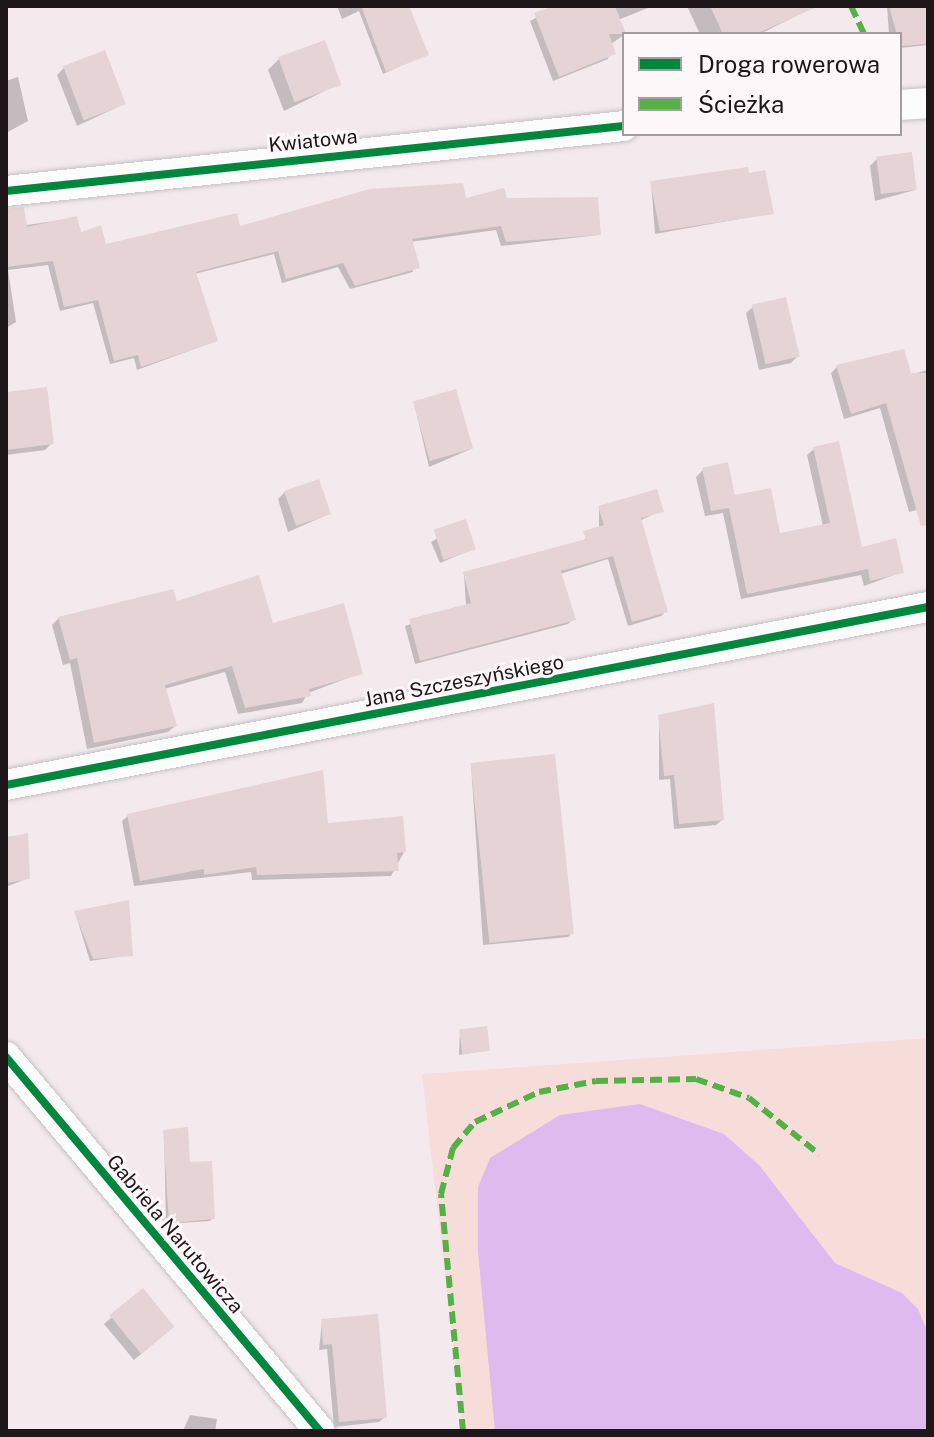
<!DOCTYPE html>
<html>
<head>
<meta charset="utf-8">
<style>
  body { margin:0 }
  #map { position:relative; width:934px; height:1437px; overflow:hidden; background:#f4eaee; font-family:"Public Sans",sans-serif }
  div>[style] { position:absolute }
  .green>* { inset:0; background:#f6ddda }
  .water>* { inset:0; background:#debaef }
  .shadow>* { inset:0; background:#0003 }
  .building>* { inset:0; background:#e6d3d6; transform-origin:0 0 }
  .roads { filter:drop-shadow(0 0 2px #c7c0c3) drop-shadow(0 0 2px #c7c0c3) }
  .minor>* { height:30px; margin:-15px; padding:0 15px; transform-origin:15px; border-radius:15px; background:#fdfcfc }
  .quiet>* { height:6px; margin-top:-3px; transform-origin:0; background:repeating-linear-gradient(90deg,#55b145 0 12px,transparent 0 18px) }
  .cycleway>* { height:8px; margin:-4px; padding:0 4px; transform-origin:4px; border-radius:4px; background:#00873e }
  span { translate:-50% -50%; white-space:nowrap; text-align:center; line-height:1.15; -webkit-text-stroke:6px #fef7fa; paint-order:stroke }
  .street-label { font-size:20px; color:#1d1719 }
  .frame { position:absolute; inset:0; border:8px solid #1d1719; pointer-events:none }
  .legend { position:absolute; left:622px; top:32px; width:280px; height:104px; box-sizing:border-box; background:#fef7fa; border:2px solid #a49da0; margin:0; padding:10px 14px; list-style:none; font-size:24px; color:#1d1719 }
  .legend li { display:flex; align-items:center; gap:16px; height:40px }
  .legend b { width:40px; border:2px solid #a49da0 }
</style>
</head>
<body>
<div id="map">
  <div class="green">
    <i style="clip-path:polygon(928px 1038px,928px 1333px,902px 1293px,835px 1263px,759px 1165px,724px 1134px,640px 1104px,478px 1188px,495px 1431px,463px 1431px,422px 1074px)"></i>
  </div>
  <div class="water">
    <i style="clip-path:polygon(640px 1104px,724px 1134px,759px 1165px,835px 1263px,902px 1293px,918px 1309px,928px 1333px,928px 1431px,495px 1431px,478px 1252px,478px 1187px,490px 1158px,560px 1115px)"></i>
  </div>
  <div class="shadow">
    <i style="clip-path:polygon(337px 6px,386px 6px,427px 54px,383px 74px,359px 11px,342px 19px)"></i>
    <i style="clip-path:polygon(559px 6px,653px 6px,618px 20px,624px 35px,611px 44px,608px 59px,553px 81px,530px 21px)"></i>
    <i style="clip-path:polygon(687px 6px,814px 6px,814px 7px,760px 34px,700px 34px)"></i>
    <i style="clip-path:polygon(887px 6px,928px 6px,928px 45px,900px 48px,900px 34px,889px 34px)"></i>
    <i style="clip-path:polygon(279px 59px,339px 84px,284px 111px,268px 70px)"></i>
    <i style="clip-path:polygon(64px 68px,124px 104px,77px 126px,57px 75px)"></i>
    <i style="clip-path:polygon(18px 77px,28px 121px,6px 133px,6px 81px)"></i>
    <i style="clip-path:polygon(877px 159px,915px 190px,875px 201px,870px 166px)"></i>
    <i style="clip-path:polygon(651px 182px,772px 213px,655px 234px)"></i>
    <i style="clip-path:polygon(506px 200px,599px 235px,501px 246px,496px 230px,410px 242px,413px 272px,350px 289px,338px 267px,282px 283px,274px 254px,194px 274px,216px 341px,137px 370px,134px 358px,110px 364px,93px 303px,60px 311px,48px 265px,8px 270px,16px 322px,6px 328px,6px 228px,75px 218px,80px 234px,105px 246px)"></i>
    <i style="clip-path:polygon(753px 307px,798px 356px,791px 363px,759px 370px,746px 313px)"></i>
    <i style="clip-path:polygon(837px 367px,909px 375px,928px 370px,928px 507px,909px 512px,880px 408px,844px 419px,831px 373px)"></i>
    <i style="clip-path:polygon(6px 394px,52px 443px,45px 450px,6px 455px)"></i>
    <i style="clip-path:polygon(415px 407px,471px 449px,429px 467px)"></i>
    <i style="clip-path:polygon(814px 449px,861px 549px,902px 572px,864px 586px,861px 575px,741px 599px,723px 513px,705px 516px,696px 477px,703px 470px,779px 535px,823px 526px,807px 455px)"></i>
    <i style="clip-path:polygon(285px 492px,329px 514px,288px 532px,278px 499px)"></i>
    <i style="clip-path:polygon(599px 508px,661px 511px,639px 521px,666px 611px,661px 616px,628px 626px,608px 559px,560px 574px,573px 619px,568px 624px,415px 664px,405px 626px,466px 606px,464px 574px,581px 542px,599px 529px)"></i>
    <i style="clip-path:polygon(465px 522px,473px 549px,440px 563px,431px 542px)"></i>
    <i style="clip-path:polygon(176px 604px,271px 625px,361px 673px,308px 693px,302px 703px,238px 714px,225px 672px,164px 689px,175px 726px,168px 732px,87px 749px,70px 663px,63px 665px,52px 625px,59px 618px)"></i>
    <i style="clip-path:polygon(659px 717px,722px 820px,716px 825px,674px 829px,670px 779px,659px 780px)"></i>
    <i style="clip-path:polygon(471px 764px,571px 934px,568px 937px,483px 945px)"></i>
    <i style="clip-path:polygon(128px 816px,326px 826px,404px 852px,391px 876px,252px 880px,251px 872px,134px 886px,122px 821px)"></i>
    <i style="clip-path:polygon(26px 835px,28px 878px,6px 887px,6px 837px)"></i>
    <i style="clip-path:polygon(75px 912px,131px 955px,90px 961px)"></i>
    <i style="clip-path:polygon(460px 1030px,488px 1050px,459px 1055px)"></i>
    <i style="clip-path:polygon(164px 1132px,213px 1218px,210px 1221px,166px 1224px)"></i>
    <i style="clip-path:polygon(142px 1291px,166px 1333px,134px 1360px,104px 1324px)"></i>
    <i style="clip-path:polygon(322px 1321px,385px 1417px,379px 1422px,334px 1427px,327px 1349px,319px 1350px)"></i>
    <i style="clip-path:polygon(190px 1415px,217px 1419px,215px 1431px,183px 1431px)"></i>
  </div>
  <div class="building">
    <i style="clip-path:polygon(361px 6px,409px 6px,429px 55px,386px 72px)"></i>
    <i style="clip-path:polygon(553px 6px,615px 6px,626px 34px,609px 34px,616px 54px,559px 77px,534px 13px)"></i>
    <i style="clip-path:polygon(710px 6px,819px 6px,756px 34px,723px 34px)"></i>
    <i style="clip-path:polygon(889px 6px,928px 6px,928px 44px,900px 46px)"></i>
    <i style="left:325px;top:40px;width:48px;height:50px;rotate:70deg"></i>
    <i style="left:105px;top:50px;width:58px;height:45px;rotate:69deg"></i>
    <i style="left:912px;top:152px;width:38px;height:36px;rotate:83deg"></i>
    <i style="clip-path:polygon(748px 167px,749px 173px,765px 170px,774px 214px,660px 231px,650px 181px)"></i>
    <i style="clip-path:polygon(463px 183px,466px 198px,504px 188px,507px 198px,598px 197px,601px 235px,506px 242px,501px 226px,412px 239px,420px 268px,355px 286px,343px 263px,286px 279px,278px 251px,196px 272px,218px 341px,141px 367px,138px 355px,114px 361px,98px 300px,64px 307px,53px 261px,6px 267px,6px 209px,24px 207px,27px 227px,77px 216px,81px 232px,101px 225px,106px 244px,237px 213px,240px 226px,370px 189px)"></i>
    <i style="left:786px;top:297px;width:61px;height:35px;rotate:77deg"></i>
    <i style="clip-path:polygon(904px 349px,911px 373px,928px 373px,928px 525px,921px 526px,886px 403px,851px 414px,836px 365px)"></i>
    <i style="clip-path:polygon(47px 387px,54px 444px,6px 450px,6px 392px)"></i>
    <i style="left:456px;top:389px;width:62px;height:45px;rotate:74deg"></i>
    <i style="clip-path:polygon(839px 441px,862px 547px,896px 538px,904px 573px,870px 581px,868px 569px,747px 594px,729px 508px,711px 511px,702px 468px,728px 462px,735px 495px,771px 488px,780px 533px,830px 523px,813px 447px)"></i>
    <i style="left:319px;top:479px;width:37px;height:37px;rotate:71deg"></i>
    <i style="clip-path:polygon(657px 489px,664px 512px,641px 518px,668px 612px,632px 622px,613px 556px,561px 571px,576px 620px,420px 661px,409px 619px,471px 603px,463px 572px,586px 539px,583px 531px,604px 525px,598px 506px)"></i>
    <i style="left:466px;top:519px;width:32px;height:34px;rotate:72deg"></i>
    <i style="clip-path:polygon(259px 575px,273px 623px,344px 603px,363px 674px,309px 689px,311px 696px,245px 708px,232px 666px,165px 685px,177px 726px,94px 743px,77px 658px,70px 660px,58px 617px,173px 589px,177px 601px)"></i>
    <i style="clip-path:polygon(714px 703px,724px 820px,679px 824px,674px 775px,664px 776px,658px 715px)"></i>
    <i style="left:555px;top:754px;width:181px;height:85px;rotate:84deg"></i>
    <i style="clip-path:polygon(323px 770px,328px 823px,403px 816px,406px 852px,397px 853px,399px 871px,257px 875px,256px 867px,204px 875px,204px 869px,140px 881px,127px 814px)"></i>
    <i style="clip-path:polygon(28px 833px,30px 879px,6px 883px,6px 838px)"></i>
    <i style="clip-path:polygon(129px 900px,133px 956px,93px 959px,74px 911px)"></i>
    <i style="left:487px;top:1026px;width:25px;height:28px;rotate:83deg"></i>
    <i style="clip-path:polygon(188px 1127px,190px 1162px,212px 1161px,215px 1219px,169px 1223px,163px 1130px)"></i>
    <i style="left:143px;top:1288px;width:50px;height:43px;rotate:51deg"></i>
    <i style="clip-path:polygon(378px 1314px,387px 1418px,339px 1422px,332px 1344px,323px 1345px,321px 1319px)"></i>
  </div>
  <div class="roads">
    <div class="minor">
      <i style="left:900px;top:105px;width:28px;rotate:-4deg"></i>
      <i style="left:6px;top:191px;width:621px;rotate:-6deg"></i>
      <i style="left:6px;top:785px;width:939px;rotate:-10.93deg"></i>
      <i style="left:6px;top:1057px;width:488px;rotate:50deg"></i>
    </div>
  </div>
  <div class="quiet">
    <i style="left:851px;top:6px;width:31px;rotate:65deg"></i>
    <i style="left:463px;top:1431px;width:238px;rotate:-95.3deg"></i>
    <i style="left:441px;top:1194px;width:48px;rotate:-75.4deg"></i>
    <i style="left:453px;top:1148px;width:34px;rotate:-50deg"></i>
    <i style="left:475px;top:1122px;width:71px;rotate:-25.1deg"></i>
    <i style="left:539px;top:1092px;width:58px;rotate:-10.9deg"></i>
    <i style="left:596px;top:1081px;width:100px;rotate:-1.1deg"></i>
    <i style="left:696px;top:1079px;width:56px;rotate:19.7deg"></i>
    <i style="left:749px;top:1098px;width:90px;rotate:38.7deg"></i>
  </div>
  <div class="cycleway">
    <i style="left:6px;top:191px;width:621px;rotate:-6deg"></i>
    <i style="left:6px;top:785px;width:939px;rotate:-10.93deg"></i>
    <i style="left:6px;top:1057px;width:488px;rotate:50deg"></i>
  </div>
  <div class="street-label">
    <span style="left:313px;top:141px;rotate:-6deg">Kwiatowa</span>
    <span style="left:464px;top:681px;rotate:-11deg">Jana Szczeszyńskiego</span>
    <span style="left:175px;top:1234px;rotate:50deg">Gabriela Narutowicza</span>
  </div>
  <div class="frame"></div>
  <ul class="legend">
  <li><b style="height:10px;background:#00873e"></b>Droga rowerowa</li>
  <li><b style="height:10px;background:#55b145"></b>Ścieżka</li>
  </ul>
</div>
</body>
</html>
